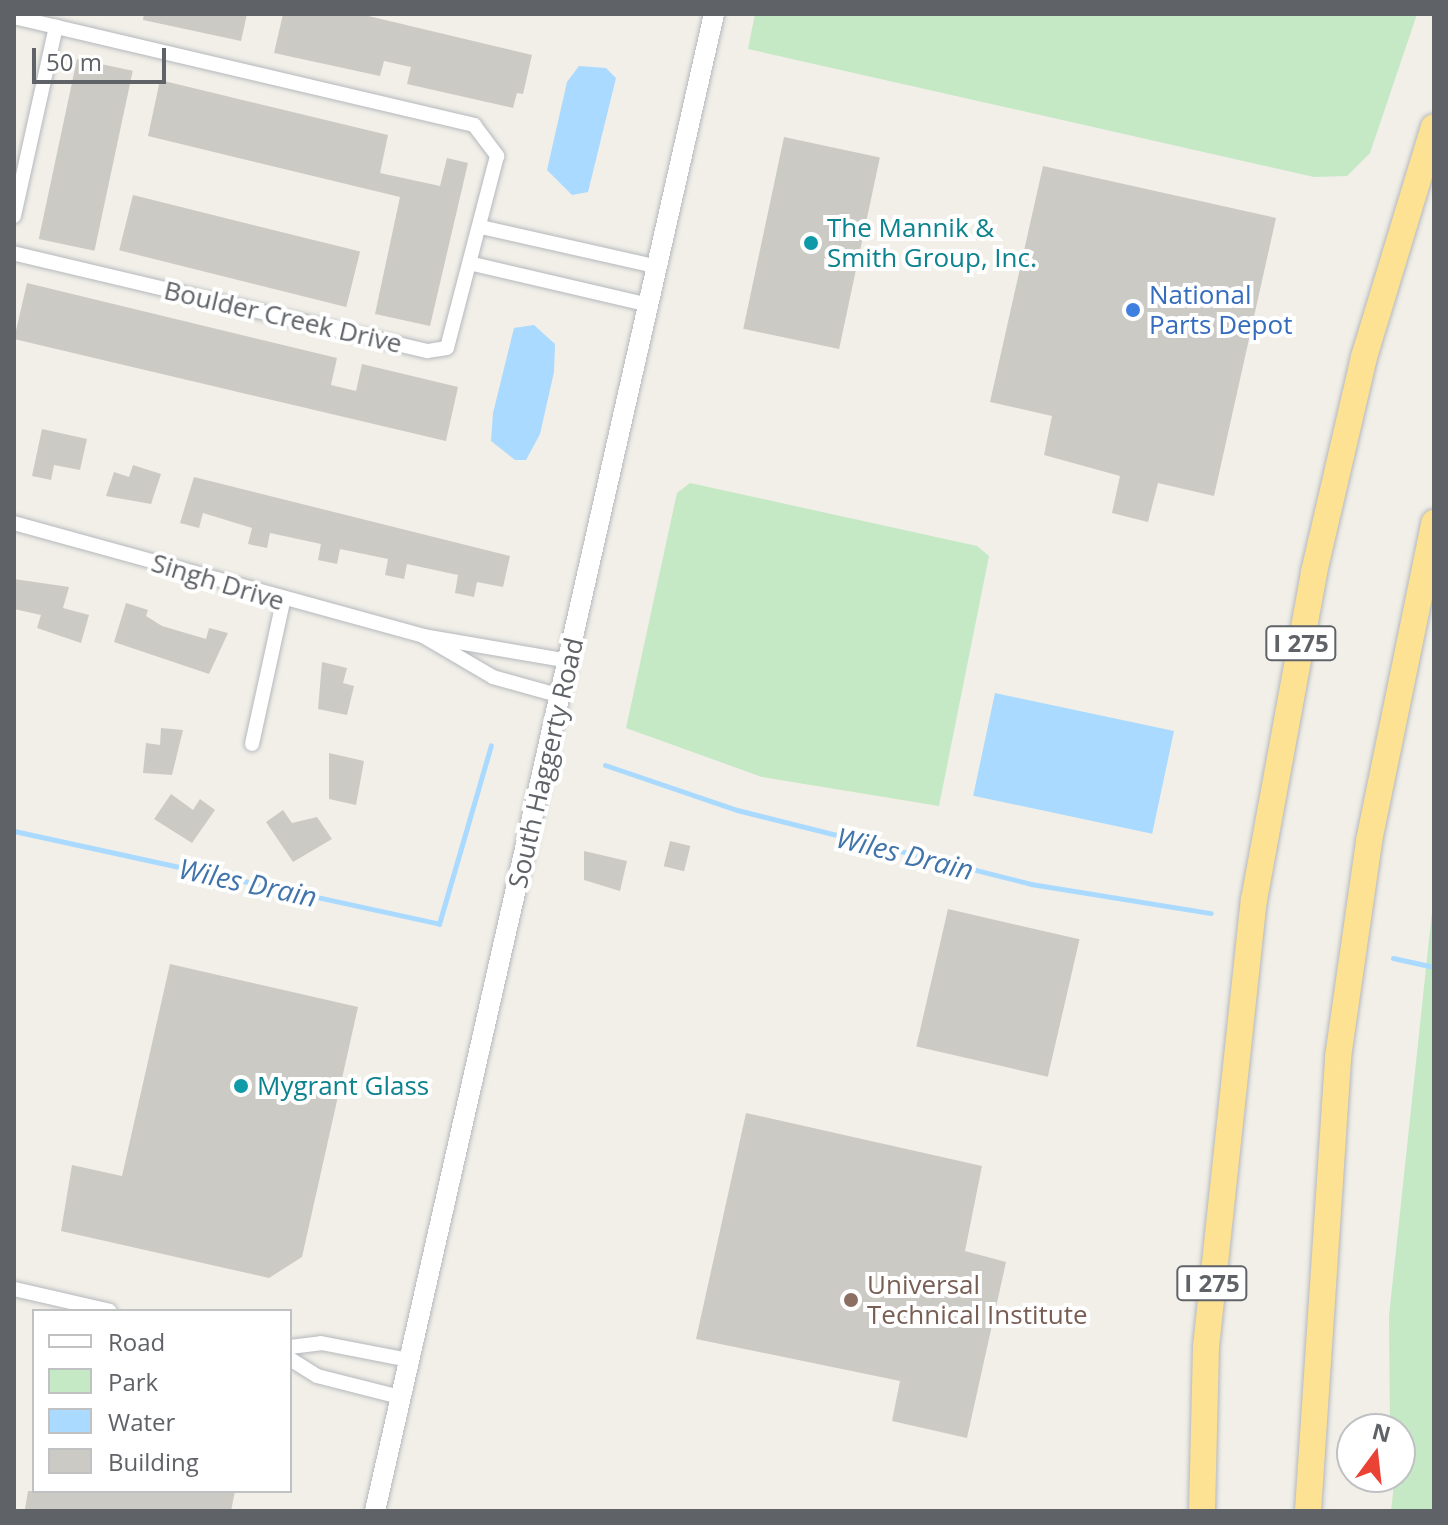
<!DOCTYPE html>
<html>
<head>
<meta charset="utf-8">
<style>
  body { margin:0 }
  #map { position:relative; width:1448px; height:1525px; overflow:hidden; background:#f1efe8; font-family:"Open Sans",sans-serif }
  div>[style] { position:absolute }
  .green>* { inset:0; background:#c5e8c5 }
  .water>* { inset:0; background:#aadaff; transform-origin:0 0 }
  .stream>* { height:5px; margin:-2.5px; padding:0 2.5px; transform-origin:2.5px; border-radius:2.5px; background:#aadaff }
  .building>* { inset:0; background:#cccac5; transform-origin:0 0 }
  .roads { filter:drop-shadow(0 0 2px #b5b8bc) drop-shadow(0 0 2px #b5b8bc) }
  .minor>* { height:14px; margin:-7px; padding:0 7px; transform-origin:7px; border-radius:7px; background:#fff }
  .secondary>* { height:20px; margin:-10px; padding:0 10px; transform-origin:10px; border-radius:10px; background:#fff }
  .motorway>* { height:26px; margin:-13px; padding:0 13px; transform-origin:13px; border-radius:13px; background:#fde293 }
  .dots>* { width:22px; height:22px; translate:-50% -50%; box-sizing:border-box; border:4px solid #fff; border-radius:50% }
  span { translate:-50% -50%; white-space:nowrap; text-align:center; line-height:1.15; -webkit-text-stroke:8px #fff; paint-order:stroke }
  .shield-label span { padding:2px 6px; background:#fff; border:2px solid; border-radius:6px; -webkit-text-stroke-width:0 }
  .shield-label { font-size:24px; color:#5f6368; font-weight:700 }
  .culture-label { font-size:26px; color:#0d838f }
  .left { translate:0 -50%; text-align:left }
  .shop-label { font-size:26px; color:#366cbe }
  .street-label { font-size:26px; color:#5f6368 }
  .education-label { font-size:26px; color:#785e54 }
  .water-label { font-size:28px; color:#4174aa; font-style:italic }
  .frame { position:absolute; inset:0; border:16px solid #5f6368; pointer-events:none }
  .legend { position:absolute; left:32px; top:1309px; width:260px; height:184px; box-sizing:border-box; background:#fff; border:2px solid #bfc1c3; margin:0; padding:10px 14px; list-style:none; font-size:24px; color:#5f6368 }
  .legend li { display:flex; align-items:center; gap:16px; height:40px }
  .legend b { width:40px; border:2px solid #bfc1c3 }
  .north { position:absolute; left:1336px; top:1413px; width:80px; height:80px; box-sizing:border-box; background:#fff; border:2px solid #bfc1c3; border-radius:50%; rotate:15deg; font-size:22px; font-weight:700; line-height:32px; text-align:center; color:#5f6368 }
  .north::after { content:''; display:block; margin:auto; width:28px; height:36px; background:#ea4335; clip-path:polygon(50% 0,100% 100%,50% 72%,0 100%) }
  .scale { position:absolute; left:32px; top:48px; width:134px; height:36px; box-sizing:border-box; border:4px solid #5f6368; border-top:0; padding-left:10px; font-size:24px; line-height:28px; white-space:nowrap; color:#5f6368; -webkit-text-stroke:6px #fff; paint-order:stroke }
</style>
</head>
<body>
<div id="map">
  <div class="green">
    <i style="clip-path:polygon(755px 14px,1417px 14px,1370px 153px,1347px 176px,1314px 177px,748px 49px)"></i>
    <i style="clip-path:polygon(690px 483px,977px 546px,989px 556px,939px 806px,762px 777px,626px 728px,677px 493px)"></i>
    <i style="clip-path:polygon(1434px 893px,1434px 1511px,1391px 1511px,1400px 1429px,1390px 1429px,1389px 1316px)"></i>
  </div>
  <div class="water">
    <i style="clip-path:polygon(579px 66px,606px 68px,616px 78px,588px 192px,572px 195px,547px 170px,567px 82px)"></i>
    <i style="clip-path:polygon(534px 325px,555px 344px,554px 372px,540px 434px,526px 460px,515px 460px,491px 441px,493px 413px,514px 328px)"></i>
    <i style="left:995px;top:693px;width:183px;height:105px;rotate:12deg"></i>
  </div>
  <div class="stream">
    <i style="left:605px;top:765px;width:139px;rotate:18.8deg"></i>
    <i style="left:737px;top:810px;width:303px;rotate:14.1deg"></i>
    <i style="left:1031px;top:884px;width:182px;rotate:9.2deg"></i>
    <i style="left:14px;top:831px;width:435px;rotate:12.3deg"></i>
    <i style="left:439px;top:924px;width:186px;rotate:-73.8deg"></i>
    <i style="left:1393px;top:958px;width:42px;rotate:12.4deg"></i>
  </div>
  <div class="building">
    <i style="clip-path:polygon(144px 14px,247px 14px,241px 41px,143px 20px)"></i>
    <i style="clip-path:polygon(283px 14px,360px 14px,532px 55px,523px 94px,517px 93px,513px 108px,407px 84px,411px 67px,384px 61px,380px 76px,274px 53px)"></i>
    <i style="left:77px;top:59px;width:57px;height:184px;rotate:12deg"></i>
    <i style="clip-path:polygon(160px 80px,388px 135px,380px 173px,440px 186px,447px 158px,468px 163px,430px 326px,375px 314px,400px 197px,148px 136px)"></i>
    <i style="left:784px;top:137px;width:98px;height:196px;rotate:12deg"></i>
    <i style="clip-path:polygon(1043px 166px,1276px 218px,1214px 496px,1158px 483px,1148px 522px,1112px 513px,1120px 476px,1044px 455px,1052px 416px,990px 402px)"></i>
    <i style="left:133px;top:195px;width:234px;height:57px;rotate:14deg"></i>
    <i style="clip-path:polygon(27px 283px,337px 358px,331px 385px,356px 391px,362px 364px,458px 387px,446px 441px,14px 339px)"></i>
    <i style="clip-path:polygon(42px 429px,87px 439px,80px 470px,54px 465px,51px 480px,32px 476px)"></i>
    <i style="clip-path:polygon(133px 465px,161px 474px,151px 504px,106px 496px,114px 472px,129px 477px)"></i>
    <i style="clip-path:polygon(194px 477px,510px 556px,503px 587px,477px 582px,474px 597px,455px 593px,458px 575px,407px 564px,404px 579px,385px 575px,388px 559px,340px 549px,337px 564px,318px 560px,321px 544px,270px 533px,267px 548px,248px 544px,252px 528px,203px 513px,199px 528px,180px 523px)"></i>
    <i style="clip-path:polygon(14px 579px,69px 587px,63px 608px,89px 615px,81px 643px,37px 628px,41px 615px,14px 609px)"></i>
    <i style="clip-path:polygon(126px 603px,148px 610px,146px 616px,162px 626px,206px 639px,209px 628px,228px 633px,209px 674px,114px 642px)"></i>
    <i style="clip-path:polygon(322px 662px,347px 668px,343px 683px,354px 686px,347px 715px,318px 709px)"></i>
    <i style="clip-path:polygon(161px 728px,183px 730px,172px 775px,143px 773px,146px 743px,160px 745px)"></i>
    <i style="clip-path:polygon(329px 753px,364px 761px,356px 805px,329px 799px)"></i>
    <i style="clip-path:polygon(171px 794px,193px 810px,200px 799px,215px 810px,192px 843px,154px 819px)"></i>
    <i style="clip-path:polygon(283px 810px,292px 823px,317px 817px,332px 839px,293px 862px,266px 822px)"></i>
    <i style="left:670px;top:841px;width:21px;height:26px;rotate:14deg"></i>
    <i style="clip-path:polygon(584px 851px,627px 861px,620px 891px,584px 880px)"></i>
    <i style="left:948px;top:909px;width:135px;height:141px;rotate:13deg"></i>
    <i style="clip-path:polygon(170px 964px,358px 1007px,302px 1257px,269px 1278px,61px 1231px,72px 1165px,122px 1176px)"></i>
    <i style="clip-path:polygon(746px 1113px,982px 1166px,965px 1251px,1006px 1262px,967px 1438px,892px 1421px,900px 1381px,696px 1339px)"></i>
    <i style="clip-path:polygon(28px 1491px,235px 1491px,231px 1511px,35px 1511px,25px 1509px)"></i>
  </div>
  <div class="roads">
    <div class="minor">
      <i style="left:14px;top:17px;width:473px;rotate:13.2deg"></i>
      <i style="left:474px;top:125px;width:39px;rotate:53deg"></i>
      <i style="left:497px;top:156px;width:198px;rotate:104.6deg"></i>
      <i style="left:447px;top:348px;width:20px;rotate:171deg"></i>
      <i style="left:427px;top:351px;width:424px;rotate:-166.7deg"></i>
      <i style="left:14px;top:216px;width:194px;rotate:-77.5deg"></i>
      <i style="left:481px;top:227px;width:181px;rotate:12.7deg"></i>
      <i style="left:473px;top:264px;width:181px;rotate:13.1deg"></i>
      <i style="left:14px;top:523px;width:424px;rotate:15.4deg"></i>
      <i style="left:561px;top:696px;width:71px;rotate:-164.4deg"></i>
      <i style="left:493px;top:677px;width:81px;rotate:-149.6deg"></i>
      <i style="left:423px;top:636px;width:149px;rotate:9.7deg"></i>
      <i style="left:252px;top:744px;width:145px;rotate:-77.7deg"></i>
      <i style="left:14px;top:1289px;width:98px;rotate:12.9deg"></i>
      <i style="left:290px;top:1347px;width:31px;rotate:-7deg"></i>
      <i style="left:321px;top:1343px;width:90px;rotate:10.9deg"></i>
      <i style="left:290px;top:1359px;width:32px;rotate:32deg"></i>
      <i style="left:317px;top:1376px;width:86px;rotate:14.2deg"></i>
    </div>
    <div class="secondary">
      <i style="left:375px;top:1511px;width:1535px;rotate:-77.24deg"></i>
    </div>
    <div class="motorway">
      <i style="left:1202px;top:1511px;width:164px;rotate:-88.6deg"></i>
      <i style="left:1206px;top:1347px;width:450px;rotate:-83.9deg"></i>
      <i style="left:1254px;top:900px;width:333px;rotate:-79.6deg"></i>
      <i style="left:1314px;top:572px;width:221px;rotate:-76.9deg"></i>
      <i style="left:1364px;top:357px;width:240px;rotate:-73.1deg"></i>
      <i style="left:1308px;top:1511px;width:455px;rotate:-86.2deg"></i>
      <i style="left:1338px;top:1057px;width:218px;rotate:-81.8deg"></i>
      <i style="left:1369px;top:841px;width:325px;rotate:-78.4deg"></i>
    </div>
  </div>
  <div class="dots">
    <i style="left:811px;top:243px;background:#0f9aa8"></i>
    <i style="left:1133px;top:310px;background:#3f7fe0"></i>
    <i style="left:241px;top:1086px;background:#0f9aa8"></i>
    <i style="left:851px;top:1300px;background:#8d6e63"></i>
  </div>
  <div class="shield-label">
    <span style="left:1301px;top:643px">I 275</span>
    <span style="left:1212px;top:1283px">I 275</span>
  </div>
  <div class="culture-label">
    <span class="left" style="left:827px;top:243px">The Mannik &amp;<br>Smith Group, Inc.</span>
    <span class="left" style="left:257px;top:1086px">Mygrant Glass</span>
  </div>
  <div class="shop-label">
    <span class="left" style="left:1149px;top:310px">National<br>Parts Depot</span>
  </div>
  <div class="street-label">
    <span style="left:283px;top:317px;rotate:13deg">Boulder Creek Drive</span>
    <span style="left:218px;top:582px;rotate:17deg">Singh Drive</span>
    <span style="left:546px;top:763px;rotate:-77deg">South Haggerty Road</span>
  </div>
  <div class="education-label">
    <span class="left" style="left:867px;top:1300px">Universal<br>Technical Institute</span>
  </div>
  <div class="water-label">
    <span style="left:905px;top:853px;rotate:14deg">Wiles Drain</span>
    <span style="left:248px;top:882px;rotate:12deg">Wiles Drain</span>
  </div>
  <div class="frame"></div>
  <ul class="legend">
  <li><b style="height:10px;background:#fff"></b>Road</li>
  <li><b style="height:22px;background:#c5e8c5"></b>Park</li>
  <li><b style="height:22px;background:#aadaff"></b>Water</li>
  <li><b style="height:22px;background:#cccac5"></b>Building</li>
  </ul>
  <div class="north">N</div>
  <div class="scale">50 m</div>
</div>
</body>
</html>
